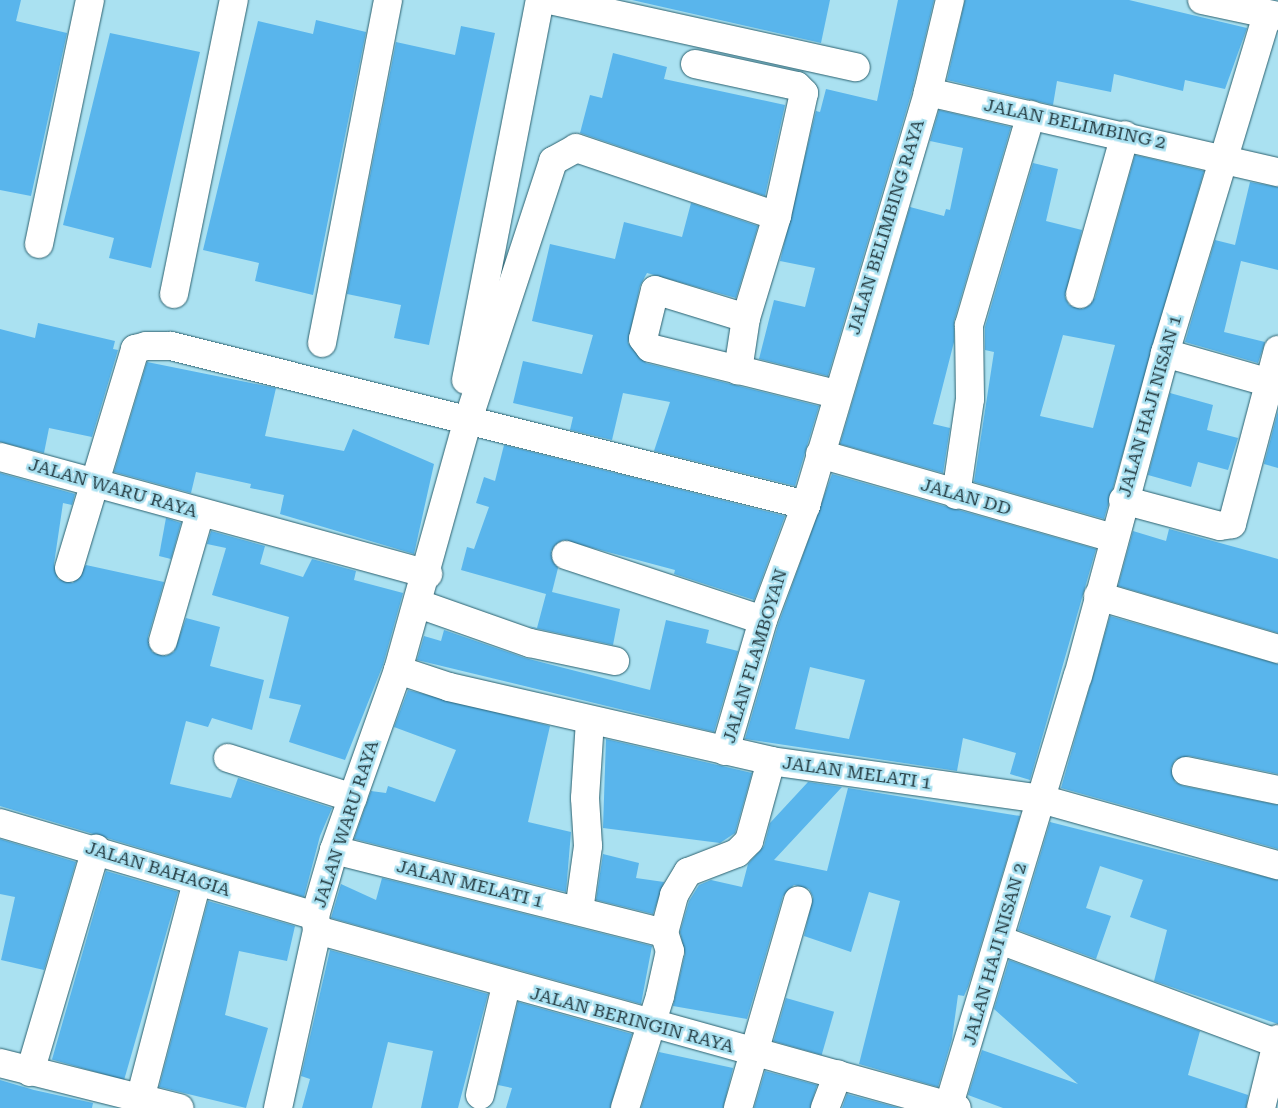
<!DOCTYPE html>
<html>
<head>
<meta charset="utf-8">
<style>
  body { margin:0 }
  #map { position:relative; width:1278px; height:1108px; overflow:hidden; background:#aae1f1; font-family:"Roboto Serif",serif }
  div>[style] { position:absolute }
  .building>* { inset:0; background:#59b5ec; transform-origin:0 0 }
  .roads { filter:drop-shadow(0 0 1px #2c616f) drop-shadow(0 0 1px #2c616f) }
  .minor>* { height:28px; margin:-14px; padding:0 14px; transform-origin:14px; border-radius:14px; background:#fff }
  span { translate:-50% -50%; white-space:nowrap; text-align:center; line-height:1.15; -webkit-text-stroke:5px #aae1f1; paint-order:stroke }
  .street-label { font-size:18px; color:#243b41 }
</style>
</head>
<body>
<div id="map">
  <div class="building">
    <i style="clip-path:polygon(0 0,21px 0,16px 21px,67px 33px,31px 196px,0 190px)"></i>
    <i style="clip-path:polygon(632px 0,830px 0,821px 43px)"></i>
    <i style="clip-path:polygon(898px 0,934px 0,913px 88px,828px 376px,759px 359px,774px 300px,805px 307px,815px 268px,780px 261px,816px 111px,820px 112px,826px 89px,877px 101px)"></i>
    <i style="clip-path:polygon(965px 0,1129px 0,1247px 28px,1225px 89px,1185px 80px,1183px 91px,1114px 74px,1111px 92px,1057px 81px,1053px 105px,947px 80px)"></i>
    <i style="clip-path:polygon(316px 20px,366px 32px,313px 295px,255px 281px,259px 263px,203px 250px,258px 21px,313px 34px)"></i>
    <i style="clip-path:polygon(461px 26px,495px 33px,429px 345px,394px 338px,401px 305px,347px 294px,396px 42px,455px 55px)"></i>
    <i style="clip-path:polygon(110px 33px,200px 52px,151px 268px,109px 258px,114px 238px,63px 225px)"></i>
    <i style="clip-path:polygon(613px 53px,667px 67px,664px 79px,785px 105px,765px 196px,580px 133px,590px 95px,602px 98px)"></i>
    <i style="clip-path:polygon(939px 110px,1011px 127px,954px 321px,954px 342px,933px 424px,950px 428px,943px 473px,840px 444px,910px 207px,944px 216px,946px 209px,950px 210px,963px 148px,930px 141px)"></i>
    <i style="clip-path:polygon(evenodd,1135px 155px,1204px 171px,1104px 519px,974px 482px,994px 352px,985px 350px,985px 327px,1033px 163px,1058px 169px,1046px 221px,1082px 230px,1065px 297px,1069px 305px,1083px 309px,1095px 298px,1135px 155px,1063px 335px,1115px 345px,1093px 428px,1040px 416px,1063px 335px)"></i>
    <i style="clip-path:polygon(1250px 182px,1278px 187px,1278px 270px,1241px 261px,1224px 332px,1265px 342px,1258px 363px,1185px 342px,1215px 240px,1235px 245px)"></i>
    <i style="clip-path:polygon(691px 203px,758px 226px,736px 298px,647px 273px,640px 286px,628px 343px,646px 363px,819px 406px,795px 486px,654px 451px,670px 402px,623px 393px,612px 440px,570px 430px,573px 417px,513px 403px,523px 361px,582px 374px,593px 335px,532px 321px,550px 244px,615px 259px,624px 222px,682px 237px)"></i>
    <i style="clip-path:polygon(38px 323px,115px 341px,113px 349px,118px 350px,92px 437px,49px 428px,44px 453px,0 442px,0 329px,35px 338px)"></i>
    <i style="clip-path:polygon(147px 362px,276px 388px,265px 436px,344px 451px,353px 429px,434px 464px,414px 554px,280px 514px,284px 495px,250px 488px,251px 484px,196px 472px,191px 493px,114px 472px)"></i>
    <i style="clip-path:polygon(1170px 393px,1213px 405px,1207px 430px,1238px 438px,1228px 470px,1198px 462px,1191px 487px,1148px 475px)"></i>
    <i style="clip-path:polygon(1278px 411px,1278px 468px,1264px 464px)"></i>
    <i style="clip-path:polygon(504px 445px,785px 516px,754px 600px,674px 574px,675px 570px,563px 540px,551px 551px,558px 568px,552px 592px,620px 609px,613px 645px,534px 628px,528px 626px,537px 628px,546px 594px,461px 570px,467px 547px,474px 549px,489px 507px,476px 503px,484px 477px,495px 481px)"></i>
    <i style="clip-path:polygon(0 473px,75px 494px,72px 505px,63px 503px,54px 564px,58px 579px,73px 583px,86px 565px,164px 582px,148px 637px,152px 652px,166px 656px,174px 652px,186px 618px,220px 627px,210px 666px,264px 680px,252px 730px,212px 718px,208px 727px,186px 721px,170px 784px,231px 798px,238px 778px,332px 808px,320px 836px,304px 897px,0 806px)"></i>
    <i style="clip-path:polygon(evenodd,832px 474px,1096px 549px,1030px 780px,1010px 774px,1016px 753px,963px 738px,957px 771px,745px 739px,778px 625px,832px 474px,810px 667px,865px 680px,849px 739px,795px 729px,810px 667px)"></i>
    <i style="clip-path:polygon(166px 518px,181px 523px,171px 559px,159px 556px)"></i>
    <i style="clip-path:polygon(1169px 529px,1278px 559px,1278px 633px,1118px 586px,1133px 531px,1166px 541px)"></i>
    <i style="clip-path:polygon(211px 531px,265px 546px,260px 564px,303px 577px,312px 559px,356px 571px,354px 580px,403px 593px,383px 665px,345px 760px,289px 742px,301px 705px,269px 698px,289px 617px,212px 595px,226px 548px,207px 544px)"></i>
    <i style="clip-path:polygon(1110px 616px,1278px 664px,1278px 774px,1189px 756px,1175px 760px,1171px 768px,1175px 782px,1183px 786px,1278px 805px,1278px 849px,1061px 788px)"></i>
    <i style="clip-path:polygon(666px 620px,709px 630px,706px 643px,738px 651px,714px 732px,417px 660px,424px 636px,441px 641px,444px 630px,525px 658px,650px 690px)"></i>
    <i style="clip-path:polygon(408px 690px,550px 726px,528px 822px,571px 832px,566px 892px,354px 839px,371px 791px,386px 793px,388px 786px,435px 802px,456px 750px,394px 727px)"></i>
    <i style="clip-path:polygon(606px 739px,752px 773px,735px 833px,720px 843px,603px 828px)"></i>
    <i style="clip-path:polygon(808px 782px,842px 787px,774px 860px,827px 871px,848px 788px,1020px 816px,968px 987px,964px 996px,958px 995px,952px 1039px,938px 1087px,859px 1064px,900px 901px,869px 892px,851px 952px,804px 936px,813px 897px,809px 889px,794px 885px,783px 896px,747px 1019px,673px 1006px,685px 954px,680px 932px,689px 901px,699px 885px,711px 880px,742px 887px,748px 864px,764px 846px,770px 823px)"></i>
    <i style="clip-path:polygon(1050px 822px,1278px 880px,1278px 1024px,1154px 981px,1167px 930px,1130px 917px,1143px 880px,1100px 866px,1086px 908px,1111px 916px,1096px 959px,1018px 930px)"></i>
    <i style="clip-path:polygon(0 839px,76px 862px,44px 970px,1px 960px,15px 897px,0 894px)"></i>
    <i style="clip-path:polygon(603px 854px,639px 863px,636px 878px,664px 882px,653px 914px,596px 900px)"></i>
    <i style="left:106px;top:871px;width:75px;height:196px;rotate:16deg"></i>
    <i style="clip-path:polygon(382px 878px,652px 946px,641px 1004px,331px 918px,341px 884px,376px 900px)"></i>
    <i style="clip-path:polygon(208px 901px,295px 926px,287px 961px,239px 951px,225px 1015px,268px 1028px,246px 1108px,159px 1087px)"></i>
    <i style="clip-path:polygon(330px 950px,488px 994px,458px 1108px,421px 1108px,433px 1051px,388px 1042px,372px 1108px,302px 1108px,310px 1079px,301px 1076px)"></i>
    <i style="clip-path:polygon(1009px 960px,1200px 1031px,1188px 1075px,1248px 1095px,1246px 1108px,1003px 1108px,968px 1095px,982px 1050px,1078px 1084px,994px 1009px)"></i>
    <i style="left:786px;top:998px;width:50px;height:45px;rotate:16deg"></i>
    <i style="clip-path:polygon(518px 1002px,632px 1034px,610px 1108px,506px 1108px,512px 1088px,498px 1085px)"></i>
    <i style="clip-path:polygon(659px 1052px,733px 1068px,723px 1108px,641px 1108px)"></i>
    <i style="clip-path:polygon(765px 1071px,817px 1085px,810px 1108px,754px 1108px)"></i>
    <i style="clip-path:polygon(0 1080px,34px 1090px,93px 1103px,92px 1108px,0 1108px)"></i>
    <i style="clip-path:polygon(847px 1094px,899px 1108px,842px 1108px)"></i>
  </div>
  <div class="roads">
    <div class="minor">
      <i style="left:550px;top:0;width:313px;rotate:12.4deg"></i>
      <i style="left:1202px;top:0;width:78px;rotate:11.9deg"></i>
      <i style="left:695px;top:64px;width:104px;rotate:12.2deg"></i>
      <i style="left:797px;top:86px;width:10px;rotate:45deg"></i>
      <i style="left:804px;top:93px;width:126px;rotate:102.4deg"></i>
      <i style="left:777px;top:216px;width:107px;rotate:106.9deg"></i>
      <i style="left:746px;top:318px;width:53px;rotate:98.7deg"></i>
      <i style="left:928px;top:92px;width:359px;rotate:12.9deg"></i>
      <i style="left:39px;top:244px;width:249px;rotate:-78.2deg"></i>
      <i style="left:174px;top:294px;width:300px;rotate:-78.5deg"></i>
      <i style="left:1080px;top:294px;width:165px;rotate:-74.2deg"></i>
      <i style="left:746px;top:318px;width:95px;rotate:-162.9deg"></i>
      <i style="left:655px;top:290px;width:50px;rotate:103.8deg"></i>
      <i style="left:643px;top:339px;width:11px;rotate:52deg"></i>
      <i style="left:650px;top:348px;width:192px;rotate:13.9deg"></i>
      <i style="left:322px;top:343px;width:349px;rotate:-79.1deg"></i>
      <i style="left:1165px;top:353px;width:106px;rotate:15.9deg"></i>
      <i style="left:466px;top:380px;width:387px;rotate:-79deg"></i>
      <i style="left:820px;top:454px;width:305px;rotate:16deg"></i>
      <i style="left:0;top:457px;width:444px;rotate:15.3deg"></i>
      <i style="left:956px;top:495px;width:97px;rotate:-81.7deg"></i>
      <i style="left:970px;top:399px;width:74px;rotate:-90.8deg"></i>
      <i style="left:969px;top:325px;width:219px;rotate:-73.6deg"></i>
      <i style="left:1123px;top:500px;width:100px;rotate:15deg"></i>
      <i style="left:1220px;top:526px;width:12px;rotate:-9deg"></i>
      <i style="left:1232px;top:524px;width:180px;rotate:-75.2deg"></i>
      <i style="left:566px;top:555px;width:207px;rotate:18.3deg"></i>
      <i style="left:69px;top:568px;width:229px;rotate:-73.2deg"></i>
      <i style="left:135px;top:349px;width:11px;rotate:-15deg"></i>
      <i style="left:146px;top:346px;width:25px"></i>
      <i style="left:171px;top:346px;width:655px;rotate:14.06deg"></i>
      <i style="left:1098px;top:596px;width:188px;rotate:16.4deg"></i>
      <i style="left:419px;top:604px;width:118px;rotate:19.4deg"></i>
      <i style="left:530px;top:643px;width:87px;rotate:12deg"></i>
      <i style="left:163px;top:641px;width:133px;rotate:-73.9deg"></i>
      <i style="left:398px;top:670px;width:54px;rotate:18.4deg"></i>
      <i style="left:449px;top:687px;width:330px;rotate:12.9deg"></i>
      <i style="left:771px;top:761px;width:273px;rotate:8deg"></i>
      <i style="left:1041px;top:799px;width:246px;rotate:15.6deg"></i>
      <i style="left:725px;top:751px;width:136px;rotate:-73.8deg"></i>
      <i style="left:763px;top:620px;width:123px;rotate:-69.5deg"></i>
      <i style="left:806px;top:505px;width:431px;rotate:-73.5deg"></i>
      <i style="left:928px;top:92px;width:95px;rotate:-76.6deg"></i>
      <i style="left:228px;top:758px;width:131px;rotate:17.7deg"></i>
      <i style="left:1186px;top:771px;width:94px;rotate:11.7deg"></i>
      <i style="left:0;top:823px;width:328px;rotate:16.4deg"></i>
      <i style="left:334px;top:850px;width:340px;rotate:14.1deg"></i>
      <i style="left:579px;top:911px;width:66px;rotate:-82.1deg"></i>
      <i style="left:588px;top:846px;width:48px;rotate:-93.6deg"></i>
      <i style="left:585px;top:798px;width:78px;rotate:-86.3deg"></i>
      <i style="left:317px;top:930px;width:664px;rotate:15.54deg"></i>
      <i style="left:1000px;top:940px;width:297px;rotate:20.5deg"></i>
      <i style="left:0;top:1063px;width:185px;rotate:14.1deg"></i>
      <i style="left:30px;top:1072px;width:233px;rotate:-73.5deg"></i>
      <i style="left:480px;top:1095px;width:112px;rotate:-76.6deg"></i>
      <i style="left:140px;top:1099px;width:224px;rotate:-75.3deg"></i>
      <i style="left:278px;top:1108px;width:182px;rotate:-77.6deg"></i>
      <i style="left:317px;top:930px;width:14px;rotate:-98deg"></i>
      <i style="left:315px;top:916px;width:69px;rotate:-73.9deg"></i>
      <i style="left:334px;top:850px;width:191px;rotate:-70.4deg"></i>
      <i style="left:398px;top:670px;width:260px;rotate:-74.4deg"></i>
      <i style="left:468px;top:420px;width:273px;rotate:-71.8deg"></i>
      <i style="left:553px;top:161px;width:26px;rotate:-29deg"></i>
      <i style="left:576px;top:148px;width:212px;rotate:18.7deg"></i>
      <i style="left:625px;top:1108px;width:117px;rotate:-72.6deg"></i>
      <i style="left:660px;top:996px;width:46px;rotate:-77.5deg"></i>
      <i style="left:670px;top:951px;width:19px;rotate:-108deg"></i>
      <i style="left:664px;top:933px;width:39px;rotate:-75deg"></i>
      <i style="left:674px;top:895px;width:27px;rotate:-59deg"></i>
      <i style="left:688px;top:872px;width:53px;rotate:-21.2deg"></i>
      <i style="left:737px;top:853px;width:17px;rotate:-45deg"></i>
      <i style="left:749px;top:841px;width:83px;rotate:-74.6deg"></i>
      <i style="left:738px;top:1108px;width:216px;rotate:-73.9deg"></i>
      <i style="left:825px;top:1108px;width:36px;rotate:-69deg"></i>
      <i style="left:948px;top:1108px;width:451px;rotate:-73.3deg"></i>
      <i style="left:1078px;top:676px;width:335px;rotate:-74.9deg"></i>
      <i style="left:1165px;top:353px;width:353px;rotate:-73.2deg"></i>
      <i style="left:1261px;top:1108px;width:71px;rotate:-76.2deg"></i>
    </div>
  </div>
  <div class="street-label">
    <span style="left:1075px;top:124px;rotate:12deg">JALAN BELIMBING 2</span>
    <span style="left:886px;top:227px;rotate:-73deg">JALAN BELIMBING RAYA</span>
    <span style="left:1150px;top:406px;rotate:-74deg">JALAN HAJI NISAN 1</span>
    <span style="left:113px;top:488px;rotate:16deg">JALAN WARU RAYA</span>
    <span style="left:966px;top:497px;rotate:16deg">JALAN DD</span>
    <span style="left:755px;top:656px;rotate:-73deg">JALAN FLAMBOYAN</span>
    <span style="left:857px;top:773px;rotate:8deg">JALAN MELATI 1</span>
    <span style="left:346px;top:824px;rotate:-72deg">JALAN WARU RAYA</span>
    <span style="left:158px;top:869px;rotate:17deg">JALAN BAHAGIA</span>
    <span style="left:470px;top:884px;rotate:14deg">JALAN MELATI 1</span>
    <span style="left:995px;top:954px;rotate:-74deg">JALAN HAJI NISAN 2</span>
    <span style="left:632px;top:1020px;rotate:15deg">JALAN BERINGIN RAYA</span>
  </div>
</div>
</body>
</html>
